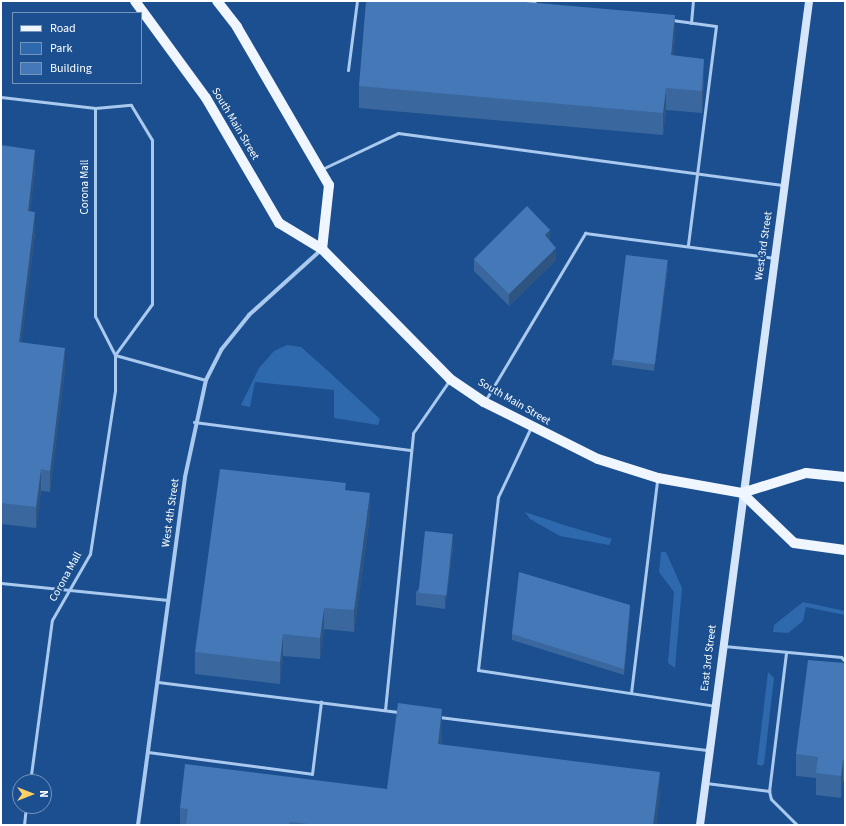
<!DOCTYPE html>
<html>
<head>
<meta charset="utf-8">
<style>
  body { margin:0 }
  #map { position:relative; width:846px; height:826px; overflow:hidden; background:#1b4f8f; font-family:"Source Sans 3",sans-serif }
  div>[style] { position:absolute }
  .green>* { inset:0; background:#2e69ad }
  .lane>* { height:3px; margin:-1.5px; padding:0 1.5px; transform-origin:1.5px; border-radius:1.5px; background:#a9c9ee }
  .street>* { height:4px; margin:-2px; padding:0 2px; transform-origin:2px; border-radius:2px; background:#a9c9ee }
  .secondary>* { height:8px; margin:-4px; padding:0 4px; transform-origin:4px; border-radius:4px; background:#d6e6fa }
  .primary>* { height:10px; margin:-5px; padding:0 5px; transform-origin:5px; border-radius:5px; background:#f0f6ff }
  .wall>* { inset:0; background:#3a679d }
  .shaded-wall>* { inset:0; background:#305480 }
  .building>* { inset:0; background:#4478b7; transform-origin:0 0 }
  span { translate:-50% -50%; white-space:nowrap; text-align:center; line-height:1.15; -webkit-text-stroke:3.5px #1b4f8f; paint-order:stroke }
  .street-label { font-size:11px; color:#fff }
  .frame { position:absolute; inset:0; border:2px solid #fff; pointer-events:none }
  .legend { position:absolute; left:12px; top:12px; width:130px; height:72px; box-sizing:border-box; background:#1b4f8f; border:1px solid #7695bc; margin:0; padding:5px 7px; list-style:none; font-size:12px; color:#fff }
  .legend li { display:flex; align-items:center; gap:8px; height:20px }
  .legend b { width:20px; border:1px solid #7695bc }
  .north { position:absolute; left:12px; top:774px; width:40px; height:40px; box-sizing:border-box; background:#1b4f8f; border:1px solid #7695bc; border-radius:50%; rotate:90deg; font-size:11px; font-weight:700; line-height:16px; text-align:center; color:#fff }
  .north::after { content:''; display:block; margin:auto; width:14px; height:18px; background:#ffd166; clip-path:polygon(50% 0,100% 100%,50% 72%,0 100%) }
</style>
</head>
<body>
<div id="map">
  <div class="green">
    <i style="clip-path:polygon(287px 345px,301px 347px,327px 370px,380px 419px,378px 425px,334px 418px,334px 390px,255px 382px,250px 407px,241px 405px,259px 368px,274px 351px)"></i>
    <i style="clip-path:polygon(525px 512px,567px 526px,612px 539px,609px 545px,560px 536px,530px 519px)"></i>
    <i style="clip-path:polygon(661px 552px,666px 552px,682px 588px,675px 668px,668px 663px,674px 592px,659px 572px)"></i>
    <i style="clip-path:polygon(803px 602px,845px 611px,845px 615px,806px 607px,803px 621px,788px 633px,773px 632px,774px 625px)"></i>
    <i style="clip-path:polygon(768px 672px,774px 678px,764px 764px,761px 766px,757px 764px)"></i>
  </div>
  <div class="lane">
    <i style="left:520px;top:1px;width:15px;rotate:8deg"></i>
    <i style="left:672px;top:20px;width:44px;rotate:7.8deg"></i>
    <i style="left:716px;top:26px;width:221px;rotate:97.3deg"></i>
    <i style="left:691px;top:23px;width:22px;rotate:-85deg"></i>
    <i style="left:348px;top:70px;width:70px;rotate:-82.6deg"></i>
    <i style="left:1px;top:97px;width:95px;rotate:6.7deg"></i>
    <i style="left:95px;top:108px;width:36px;rotate:-5deg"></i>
    <i style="left:131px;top:105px;width:41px;rotate:59deg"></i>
    <i style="left:152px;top:140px;width:164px;rotate:90deg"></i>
    <i style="left:152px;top:304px;width:63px;rotate:126deg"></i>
    <i style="left:322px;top:169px;width:84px;rotate:-25.3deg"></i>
    <i style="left:398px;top:133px;width:388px;rotate:7.7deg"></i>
    <i style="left:115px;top:355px;width:94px;rotate:15.4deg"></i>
    <i style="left:485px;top:401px;width:196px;rotate:-59.2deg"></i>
    <i style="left:585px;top:233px;width:191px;rotate:7.5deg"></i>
    <i style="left:194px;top:422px;width:218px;rotate:7.4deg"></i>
    <i style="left:531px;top:427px;width:77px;rotate:115.2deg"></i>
    <i style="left:498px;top:497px;width:174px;rotate:96.6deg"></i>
    <i style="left:478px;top:670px;width:240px;rotate:8.6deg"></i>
    <i style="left:1px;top:583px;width:168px;rotate:5.8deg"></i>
    <i style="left:724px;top:646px;width:118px;rotate:5.4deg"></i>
    <i style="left:841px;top:657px;width:6px;rotate:45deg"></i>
    <i style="left:786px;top:653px;width:139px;rotate:97deg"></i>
    <i style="left:769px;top:791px;width:8px;rotate:76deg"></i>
    <i style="left:771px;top:799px;width:37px;rotate:45deg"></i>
    <i style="left:158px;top:682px;width:244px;rotate:7.1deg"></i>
    <i style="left:631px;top:693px;width:215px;rotate:-83deg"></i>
    <i style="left:385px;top:710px;width:278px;rotate:-84.2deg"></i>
    <i style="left:413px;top:433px;width:63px;rotate:-55.3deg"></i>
    <i style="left:439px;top:717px;width:272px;rotate:7deg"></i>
    <i style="left:148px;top:752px;width:165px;rotate:7.6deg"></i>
    <i style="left:312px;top:774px;width:73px;rotate:-82.9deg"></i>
    <i style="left:30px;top:782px;width:163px;rotate:-82.3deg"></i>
    <i style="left:52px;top:620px;width:76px;rotate:-60.1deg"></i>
    <i style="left:90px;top:554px;width:166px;rotate:-81.3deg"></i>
    <i style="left:115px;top:390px;width:35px;rotate:-90deg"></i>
    <i style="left:115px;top:355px;width:44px;rotate:-117.1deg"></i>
    <i style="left:95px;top:316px;width:208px;rotate:-90deg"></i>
    <i style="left:706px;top:783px;width:64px;rotate:7.2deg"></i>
    <i style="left:24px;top:825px;width:19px;rotate:-84deg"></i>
  </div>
  <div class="street">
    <i style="left:138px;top:825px;width:351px;rotate:-82.3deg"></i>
    <i style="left:185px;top:477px;width:99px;rotate:-77.8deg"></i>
    <i style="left:206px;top:380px;width:34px;rotate:-63deg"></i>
    <i style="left:221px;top:350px;width:45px;rotate:-51.3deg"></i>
    <i style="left:249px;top:315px;width:98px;rotate:-42.1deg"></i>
  </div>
  <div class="secondary">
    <i style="left:700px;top:825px;width:831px;rotate:-82.46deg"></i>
  </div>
  <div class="primary">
    <i style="left:135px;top:1px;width:120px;rotate:53.8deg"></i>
    <i style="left:206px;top:98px;width:145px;rotate:59.7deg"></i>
    <i style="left:279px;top:223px;width:50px;rotate:31.2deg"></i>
    <i style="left:322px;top:249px;width:182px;rotate:45.4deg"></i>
    <i style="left:450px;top:379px;width:41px;rotate:34.1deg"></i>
    <i style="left:484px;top:402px;width:127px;rotate:26.6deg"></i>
    <i style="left:598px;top:459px;width:63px;rotate:17.6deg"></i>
    <i style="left:658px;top:478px;width:85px;rotate:10.1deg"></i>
    <i style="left:742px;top:493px;width:67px;rotate:-17.4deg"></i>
    <i style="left:806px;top:473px;width:39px;rotate:6deg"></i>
    <i style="left:217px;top:1px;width:33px;rotate:52deg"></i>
    <i style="left:237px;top:27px;width:183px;rotate:59.8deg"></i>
    <i style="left:329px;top:185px;width:64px;rotate:96.2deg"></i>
    <i style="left:742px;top:493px;width:72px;rotate:43.9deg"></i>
    <i style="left:794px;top:543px;width:51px;rotate:7.8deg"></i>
  </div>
  <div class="wall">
    <i style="clip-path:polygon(675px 37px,673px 56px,704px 80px,702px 113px,666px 110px,663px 135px,359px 108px,359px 86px)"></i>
    <i style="clip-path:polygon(1px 145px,35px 171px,30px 211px,35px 233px,21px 343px,65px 369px,50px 492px,41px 491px,36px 528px,1px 524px)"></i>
    <i style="clip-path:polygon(550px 242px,556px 260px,509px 306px,474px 271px,474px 259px)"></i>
    <i style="clip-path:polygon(668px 267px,654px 371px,612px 365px,612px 359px)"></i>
    <i style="clip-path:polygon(346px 490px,370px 515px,354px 632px,324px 629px,320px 659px,283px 656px,280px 684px,195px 674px,195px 652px)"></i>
    <i style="clip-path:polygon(453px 547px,445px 609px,416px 605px,416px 592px)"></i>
    <i style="clip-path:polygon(630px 612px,624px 675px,512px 640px,512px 634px)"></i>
    <i style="clip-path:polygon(845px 663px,845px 782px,843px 781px,841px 798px,816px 795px,816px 778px,796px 776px,796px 754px)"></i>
    <i style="clip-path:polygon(442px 730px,441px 745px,660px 793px,656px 825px,180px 825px,180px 808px,387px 789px)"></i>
  </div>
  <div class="shaded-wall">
    <i style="clip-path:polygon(675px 15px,675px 37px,671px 77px,671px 55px)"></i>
    <i style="clip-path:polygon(704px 59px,704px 80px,702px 113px,702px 91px)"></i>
    <i style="clip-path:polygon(666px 88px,666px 110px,663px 135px,663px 113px)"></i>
    <i style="clip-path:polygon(35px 150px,35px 171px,28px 232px,28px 211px)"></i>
    <i style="clip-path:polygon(35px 212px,35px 233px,19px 364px,19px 342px)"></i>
    <i style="clip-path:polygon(550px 230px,550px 242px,545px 235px)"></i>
    <i style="clip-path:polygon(556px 248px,556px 260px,509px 306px,509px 294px)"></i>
    <i style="clip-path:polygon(668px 260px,668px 267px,654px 371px,654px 365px)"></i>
    <i style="clip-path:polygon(65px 348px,65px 369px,50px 492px,50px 471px)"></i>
    <i style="clip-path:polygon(41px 469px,41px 491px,36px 528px,36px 507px)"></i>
    <i style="clip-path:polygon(370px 493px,370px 515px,354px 632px,354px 610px)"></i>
    <i style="clip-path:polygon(453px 534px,453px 547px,445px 609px,445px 596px)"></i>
    <i style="clip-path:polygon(630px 605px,630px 612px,624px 675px,624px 669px)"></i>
    <i style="clip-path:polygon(324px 608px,324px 629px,320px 659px,320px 638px)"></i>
    <i style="clip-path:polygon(283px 634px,283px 656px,280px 684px,280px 662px)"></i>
    <i style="clip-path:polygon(442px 709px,442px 730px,438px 765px,438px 744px)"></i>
    <i style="clip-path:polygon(843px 760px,843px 781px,841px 798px,841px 776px)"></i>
    <i style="clip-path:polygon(660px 772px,660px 793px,656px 825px,653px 825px)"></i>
  </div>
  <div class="building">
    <i style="clip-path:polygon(366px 1px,514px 1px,675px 15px,671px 55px,704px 59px,702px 91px,666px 88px,663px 113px,359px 86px)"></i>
    <i style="clip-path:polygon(1px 145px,35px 150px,28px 211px,35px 212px,19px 342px,65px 348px,50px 471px,41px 469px,36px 507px,1px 503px)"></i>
    <i style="clip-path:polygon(527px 206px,550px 230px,545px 235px,556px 248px,509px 294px,474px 259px)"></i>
    <i style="left:626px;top:255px;width:42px;height:105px;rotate:7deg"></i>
    <i style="clip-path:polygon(220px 469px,346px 483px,345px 490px,370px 493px,354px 610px,324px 608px,320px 638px,283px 634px,280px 662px,195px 652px)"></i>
    <i style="left:425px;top:531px;width:28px;height:62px;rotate:6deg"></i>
    <i style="clip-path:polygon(519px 572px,630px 605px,624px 669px,512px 634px)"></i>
    <i style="clip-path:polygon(808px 660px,845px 663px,845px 760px,843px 760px,841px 776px,816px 773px,818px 757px,796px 754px)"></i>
    <i style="clip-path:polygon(398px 703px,442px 709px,438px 744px,660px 772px,653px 825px,317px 825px,290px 822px,289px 825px,186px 825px,188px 809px,180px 808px,185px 764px,387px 789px)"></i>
  </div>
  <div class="street-label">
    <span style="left:235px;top:124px;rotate:59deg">South Main Street</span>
    <span style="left:85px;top:187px;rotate:-90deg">Corona Mall</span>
    <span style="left:764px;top:246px;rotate:-82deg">West 3rd Street</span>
    <span style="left:514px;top:402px;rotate:30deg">South Main Street</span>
    <span style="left:171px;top:513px;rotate:-82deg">West 4th Street</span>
    <span style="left:66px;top:577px;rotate:-61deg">Corona Mall</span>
    <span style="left:709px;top:658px;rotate:-83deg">East 3rd Street</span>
  </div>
  <div class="frame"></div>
  <ul class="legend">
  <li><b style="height:5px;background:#f0f6ff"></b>Road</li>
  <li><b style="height:11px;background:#2e69ad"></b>Park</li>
  <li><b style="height:11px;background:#4478b7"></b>Building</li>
  </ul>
  <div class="north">N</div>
</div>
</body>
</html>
